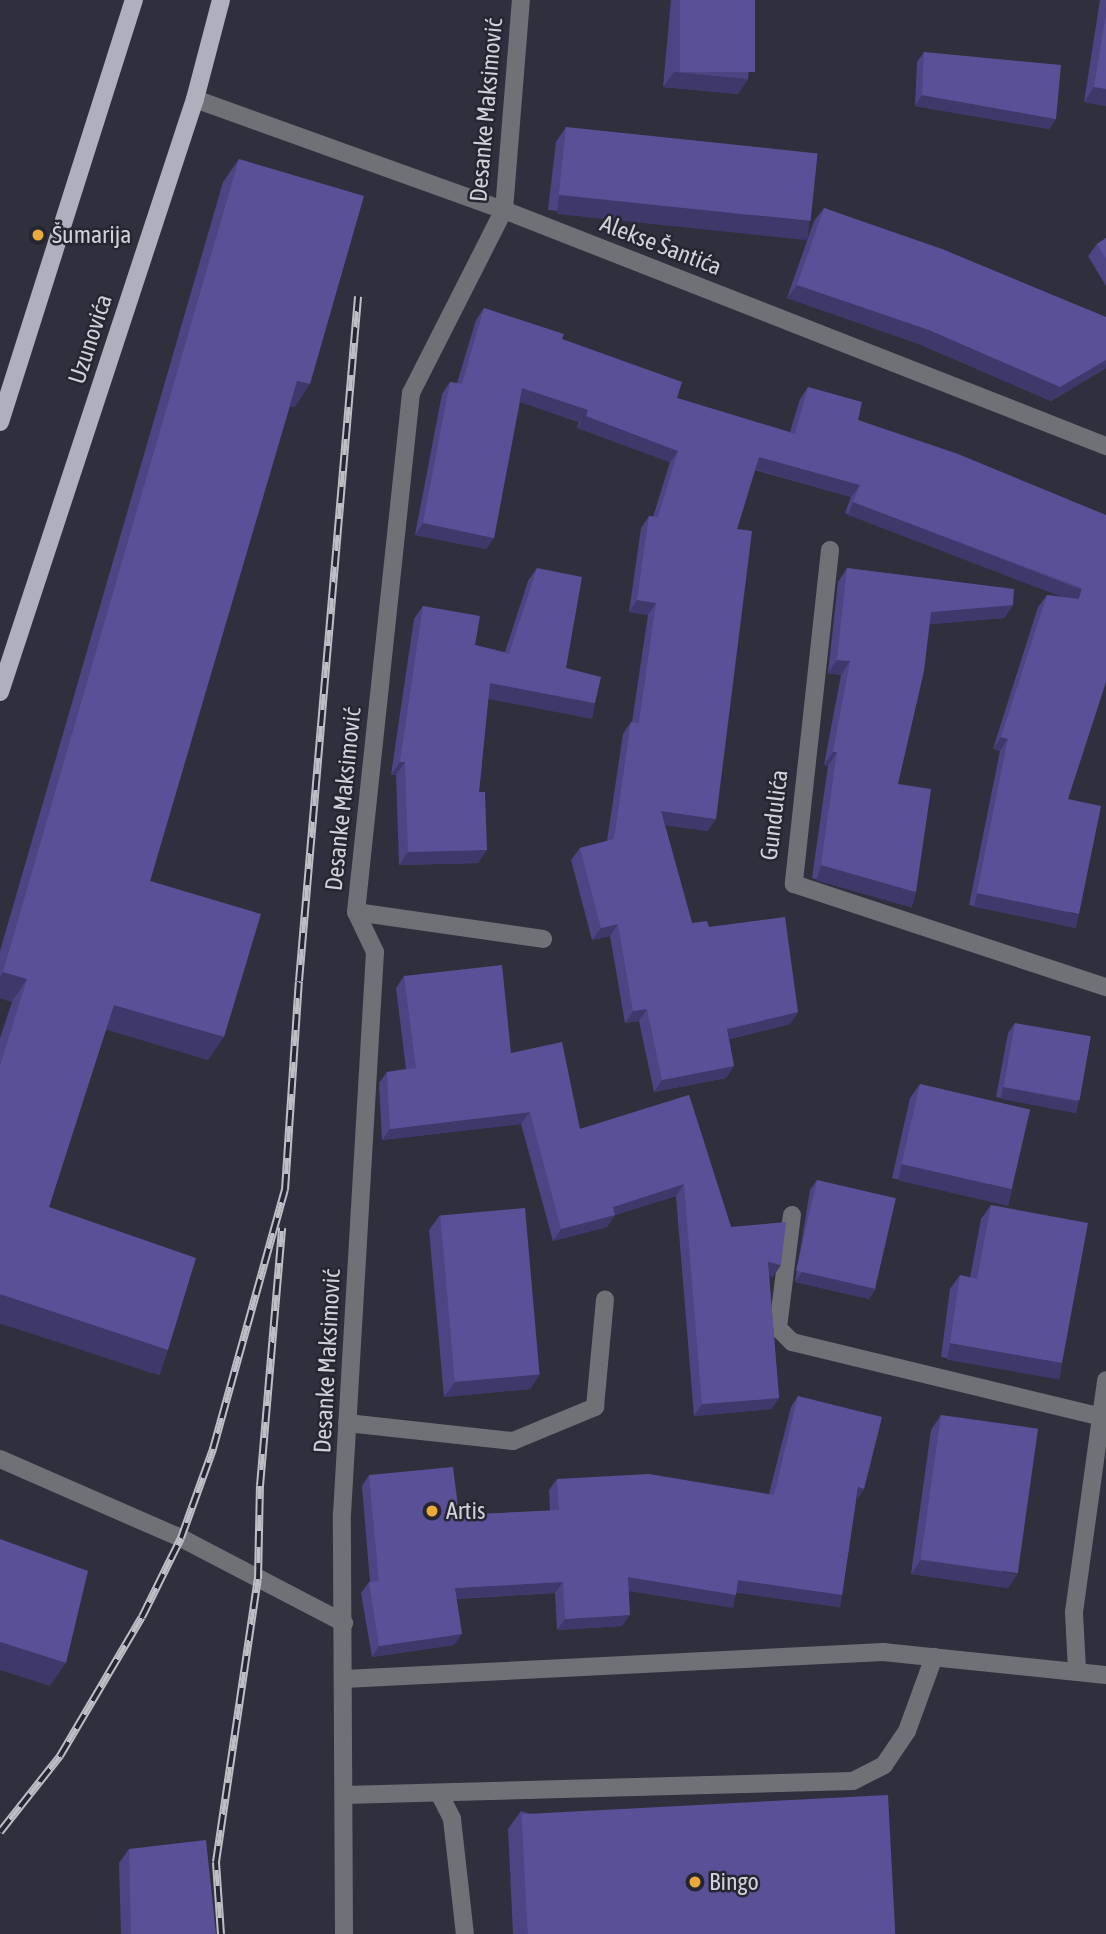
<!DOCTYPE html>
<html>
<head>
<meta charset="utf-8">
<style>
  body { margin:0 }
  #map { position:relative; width:1106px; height:1934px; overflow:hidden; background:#302f3d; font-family:"Asap Condensed",sans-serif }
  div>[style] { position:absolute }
  .minor>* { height:18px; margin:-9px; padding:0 9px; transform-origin:9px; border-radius:9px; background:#707077 }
  .major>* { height:18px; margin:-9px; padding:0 9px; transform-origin:9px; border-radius:9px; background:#afafbd }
  .rail>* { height:8px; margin-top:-4px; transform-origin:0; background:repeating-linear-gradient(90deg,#262632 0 16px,#bebec6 0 32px); box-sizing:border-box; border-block:2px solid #bebec6 }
  .wall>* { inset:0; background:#4d4583 }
  .shaded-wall>* { inset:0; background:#3f386a; transform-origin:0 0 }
  .building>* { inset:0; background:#5a5098; transform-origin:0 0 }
  .dots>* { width:19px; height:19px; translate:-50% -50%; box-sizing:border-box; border:4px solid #262632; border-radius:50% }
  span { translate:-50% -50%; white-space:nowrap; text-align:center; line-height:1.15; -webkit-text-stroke:5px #262632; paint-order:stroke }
  .street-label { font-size:24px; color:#d1d1d9 }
  .poi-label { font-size:24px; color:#d1d1d9 }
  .left { translate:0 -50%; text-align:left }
</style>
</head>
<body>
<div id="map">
  <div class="minor">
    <i style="left:195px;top:99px;width:328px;rotate:19.8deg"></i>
    <i style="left:504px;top:210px;width:647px;rotate:21.41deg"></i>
    <i style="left:830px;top:550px;width:336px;rotate:96.2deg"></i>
    <i style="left:794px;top:884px;width:329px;rotate:18.3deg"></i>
    <i style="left:356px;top:912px;width:189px;rotate:8.2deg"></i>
    <i style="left:792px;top:1215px;width:114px;rotate:97.1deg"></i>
    <i style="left:778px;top:1328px;width:20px;rotate:45deg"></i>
    <i style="left:792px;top:1342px;width:318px;rotate:13.6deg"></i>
    <i style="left:347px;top:1423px;width:167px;rotate:6.2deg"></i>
    <i style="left:513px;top:1441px;width:89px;rotate:-22.5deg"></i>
    <i style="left:595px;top:1407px;width:108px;rotate:-84.7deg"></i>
    <i style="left:0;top:1459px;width:197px;rotate:23.6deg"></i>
    <i style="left:181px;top:1538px;width:184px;rotate:27.5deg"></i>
    <i style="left:1077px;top:1670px;width:58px;rotate:-93deg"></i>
    <i style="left:1074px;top:1612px;width:234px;rotate:-82.1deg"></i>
    <i style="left:344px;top:1679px;width:540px;rotate:-2.87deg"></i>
    <i style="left:883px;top:1652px;width:224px;rotate:5.9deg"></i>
    <i style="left:439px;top:1793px;width:29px;rotate:63deg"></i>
    <i style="left:452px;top:1819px;width:116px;rotate:83.6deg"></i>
    <i style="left:344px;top:1795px;width:509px;rotate:-1.58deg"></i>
    <i style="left:853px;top:1781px;width:35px;rotate:-27deg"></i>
    <i style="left:884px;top:1765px;width:41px;rotate:-55.9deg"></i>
    <i style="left:907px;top:1731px;width:79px;rotate:-70deg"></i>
    <i style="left:344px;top:1934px;width:420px;rotate:-90.3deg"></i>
    <i style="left:342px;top:1514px;width:563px;rotate:-86.64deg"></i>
    <i style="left:375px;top:952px;width:44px;rotate:-115.4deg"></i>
    <i style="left:356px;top:912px;width:522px;rotate:-83.95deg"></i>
    <i style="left:411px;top:393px;width:205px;rotate:-63.1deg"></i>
    <i style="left:504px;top:210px;width:211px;rotate:-85.4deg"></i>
  </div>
  <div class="major">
    <i style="left:0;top:422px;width:443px;rotate:-72.4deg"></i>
    <i style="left:0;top:692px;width:624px;rotate:-71.8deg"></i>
    <i style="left:195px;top:99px;width:102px;rotate:-75.3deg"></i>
  </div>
  <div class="rail">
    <i style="left:0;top:1832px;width:97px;rotate:-51.7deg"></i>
    <i style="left:60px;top:1756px;width:161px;rotate:-59.5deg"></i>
    <i style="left:142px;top:1617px;width:88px;rotate:-63.7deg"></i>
    <i style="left:181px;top:1538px;width:95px;rotate:-70.2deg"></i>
    <i style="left:213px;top:1449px;width:269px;rotate:-74.5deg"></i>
    <i style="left:285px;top:1190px;width:209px;rotate:-86.2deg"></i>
    <i style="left:299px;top:981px;width:687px;rotate:-85.07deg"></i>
    <i style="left:221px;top:1934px;width:72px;rotate:-94deg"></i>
    <i style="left:216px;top:1862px;width:286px;rotate:-81.6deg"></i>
    <i style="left:258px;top:1579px;width:93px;rotate:-88.8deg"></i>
    <i style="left:260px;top:1486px;width:259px;rotate:-85.1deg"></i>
  </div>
  <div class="wall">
    <i style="clip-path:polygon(671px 0,755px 0,748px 79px,738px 94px,663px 87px)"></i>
    <i style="clip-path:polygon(1100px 0,1106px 0,1106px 106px,1084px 102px)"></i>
    <i style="clip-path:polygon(924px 52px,1056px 119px,1049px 129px,915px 106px,917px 62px)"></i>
    <i style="clip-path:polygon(566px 127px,800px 237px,548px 210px,556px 142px)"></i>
    <i style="clip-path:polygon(239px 159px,295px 407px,290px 406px,150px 881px,208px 1060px,106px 1029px,49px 1207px,168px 1350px,152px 1373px,0 1322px,0 1038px,12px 1002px,0 998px,0 951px,223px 182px)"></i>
    <i style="clip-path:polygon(824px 208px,1106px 317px,1106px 368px,1051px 401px,919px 344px,787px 298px,814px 221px)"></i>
    <i style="clip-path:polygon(1106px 238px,1106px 286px,1088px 256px,1097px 244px)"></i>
    <i style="clip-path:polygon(484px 308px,562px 339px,677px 398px,790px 432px,800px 399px,808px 387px,858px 420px,1106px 515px,1068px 799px,1071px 926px,969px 905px,1000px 751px,993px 749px,1038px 607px,1047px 595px,1068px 598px,845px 513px,851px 497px,755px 470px,737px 529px,708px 831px,665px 825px,692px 923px,709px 927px,798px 1012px,790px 1024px,729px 1039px,734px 1066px,726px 1078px,654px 1092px,639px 1021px,625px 1023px,610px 936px,592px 940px,571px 860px,580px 848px,607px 841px,623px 734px,631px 722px,632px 722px,648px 615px,629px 612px,641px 528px,649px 516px,653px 517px,670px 462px,577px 428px,579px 422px,520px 402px,494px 538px,486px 549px,415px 535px,442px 394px,450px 382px,457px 383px,476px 320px)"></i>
    <i style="clip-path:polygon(537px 568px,566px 668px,595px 703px,586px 716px,488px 698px,479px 792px,478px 863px,399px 865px,396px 775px,391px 775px,414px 619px,423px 606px,475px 645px,505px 652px,528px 581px)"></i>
    <i style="clip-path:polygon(847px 568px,1013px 605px,1004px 618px,929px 624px,898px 784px,916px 892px,907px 905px,812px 878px,828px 766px,824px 765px,841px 675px,828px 673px,838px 582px)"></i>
    <i style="clip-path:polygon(404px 976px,511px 1053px,580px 1129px,689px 1095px,731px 1227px,773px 1277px,769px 1276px,779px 1398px,771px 1409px,694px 1416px,676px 1196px,615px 1215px,607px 1227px,553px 1241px,521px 1124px,382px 1140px,379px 1083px,387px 1072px,406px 1069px,396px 988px)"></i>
    <i style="clip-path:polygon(1015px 1023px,1079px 1102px,1072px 1112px,996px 1097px,1008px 1033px)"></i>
    <i style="clip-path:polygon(920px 1084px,1002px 1203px,892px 1178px,910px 1098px)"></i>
    <i style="clip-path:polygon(817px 1180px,876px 1288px,869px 1299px,795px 1282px,810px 1190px)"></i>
    <i style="clip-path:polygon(991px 1205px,1053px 1377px,941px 1357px,950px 1289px,960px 1275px,970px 1278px,981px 1219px)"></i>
    <i style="clip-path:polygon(440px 1215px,540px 1374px,530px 1389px,444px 1397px,429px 1230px)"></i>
    <i style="clip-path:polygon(798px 1396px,856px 1500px,842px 1595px,835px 1606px,736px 1592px,736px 1595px,728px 1606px,628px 1590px,622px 1626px,557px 1630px,555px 1593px,456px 1599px,454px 1645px,372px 1657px,361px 1593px,369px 1582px,370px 1582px,362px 1486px,369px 1475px,459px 1515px,550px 1511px,549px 1490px,557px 1479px,769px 1494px,791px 1407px)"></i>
    <i style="clip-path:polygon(941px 1415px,1008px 1588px,911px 1574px,931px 1430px)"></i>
    <i style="clip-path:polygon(521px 1811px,896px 1934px,513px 1934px,508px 1829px)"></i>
    <i style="clip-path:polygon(129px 1849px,216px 1934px,121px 1934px,119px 1863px)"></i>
  </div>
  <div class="shaded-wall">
    <i style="clip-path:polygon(674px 72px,748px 79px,738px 94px,663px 87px)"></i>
    <i style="clip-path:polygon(1094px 87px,1106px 89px,1106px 106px,1084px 102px)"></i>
    <i style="clip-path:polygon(922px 95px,1056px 119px,1049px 129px,915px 106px)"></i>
    <i style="left:559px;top:195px;width:252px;height:19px;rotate:6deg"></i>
    <i style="clip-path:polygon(797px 285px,1106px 360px,1106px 368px,1051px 401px,919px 344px,787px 298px)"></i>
    <i style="clip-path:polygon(297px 381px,310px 384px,295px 407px,281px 403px)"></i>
    <i style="left:522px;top:388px;width:70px;height:14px;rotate:18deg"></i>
    <i style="clip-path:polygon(586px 416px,678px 451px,670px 462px,577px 428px)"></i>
    <i style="clip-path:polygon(759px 457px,860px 485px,851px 497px,751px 468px)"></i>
    <i style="left:853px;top:502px;width:245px;height:14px;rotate:21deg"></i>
    <i style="clip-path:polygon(423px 523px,494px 538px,486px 549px,415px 535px)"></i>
    <i style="clip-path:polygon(637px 600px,656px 603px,648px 615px,629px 612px)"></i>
    <i style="clip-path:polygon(1013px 605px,1004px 618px,922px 625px,931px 612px)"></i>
    <i style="clip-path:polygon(837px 660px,850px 661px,841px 675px,828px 673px)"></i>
    <i style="left:490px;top:683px;width:107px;height:16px;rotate:11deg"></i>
    <i style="clip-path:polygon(1001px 737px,1008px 739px,1000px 751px,993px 749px)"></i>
    <i style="clip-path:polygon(833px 752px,837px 752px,828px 766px,824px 765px)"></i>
    <i style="clip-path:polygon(400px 762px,405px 762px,396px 775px,391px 775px)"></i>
    <i style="clip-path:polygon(661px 811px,716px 819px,708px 831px,653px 823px)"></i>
    <i style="clip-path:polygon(487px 850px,478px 863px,399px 865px,408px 852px)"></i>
    <i style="left:821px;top:865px;width:99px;height:16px;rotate:16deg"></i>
    <i style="left:977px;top:893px;width:104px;height:14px;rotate:12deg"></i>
    <i style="clip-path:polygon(618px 924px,610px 936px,592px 940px,601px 928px)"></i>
    <i style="clip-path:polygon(3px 972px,27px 979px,12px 1002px,0 998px,0 977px)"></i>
    <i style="clip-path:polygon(114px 1005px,224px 1037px,208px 1060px,98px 1027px)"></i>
    <i style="clip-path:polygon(647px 1009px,639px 1021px,625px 1023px,633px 1011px)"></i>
    <i style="clip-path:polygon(798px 1012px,790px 1024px,718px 1041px,727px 1029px)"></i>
    <i style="clip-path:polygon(734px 1066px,726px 1078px,654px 1092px,662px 1080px)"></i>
    <i style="left:1003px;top:1087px;width:77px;height:12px;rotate:11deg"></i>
    <i style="clip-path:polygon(530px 1112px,521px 1124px,382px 1140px,390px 1129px)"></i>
    <i style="left:902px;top:1164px;width:113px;height:17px;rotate:13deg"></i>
    <i style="clip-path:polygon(684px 1184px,676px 1196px,615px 1215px,607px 1227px,553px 1241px,561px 1229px,613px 1207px)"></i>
    <i style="clip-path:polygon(768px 1262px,781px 1265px,773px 1277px,759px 1274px)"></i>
    <i style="clip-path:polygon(802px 1272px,876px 1288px,869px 1299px,795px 1282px)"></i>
    <i style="left:0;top:1294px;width:177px;height:28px;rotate:18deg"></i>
    <i style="left:950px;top:1343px;width:114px;height:17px;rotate:10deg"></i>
    <i style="clip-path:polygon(540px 1374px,530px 1389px,444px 1397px,455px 1382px)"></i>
    <i style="clip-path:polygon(779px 1398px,771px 1409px,694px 1416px,702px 1404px)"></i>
    <i style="clip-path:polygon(858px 1487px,864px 1489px,857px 1500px)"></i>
    <i style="clip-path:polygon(921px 1560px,1018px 1574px,1008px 1588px,911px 1574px)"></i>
    <i style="left:628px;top:1577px;width:109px;height:14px;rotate:9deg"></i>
    <i style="left:738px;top:1580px;width:105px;height:13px;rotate:8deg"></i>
    <i style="clip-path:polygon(563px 1582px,555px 1593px,447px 1599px,455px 1588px)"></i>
    <i style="clip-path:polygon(630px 1615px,622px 1626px,557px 1630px,565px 1619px)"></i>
    <i style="clip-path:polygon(462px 1634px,454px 1645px,372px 1657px,379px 1646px)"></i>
    <i style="clip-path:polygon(0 1642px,66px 1663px,50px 1686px,0 1670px)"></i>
  </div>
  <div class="building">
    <i style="left:680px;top:0;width:75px;height:72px"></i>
    <i style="clip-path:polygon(1106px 14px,1106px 89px,1094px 87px)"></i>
    <i style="clip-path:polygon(924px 52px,1061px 65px,1056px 119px,922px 95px)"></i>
    <i style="left:566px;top:127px;width:253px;height:68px;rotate:6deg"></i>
    <i style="clip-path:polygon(239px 159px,364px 196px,310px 384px,297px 381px,150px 881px,261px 914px,224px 1037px,114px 1005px,49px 1207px,196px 1258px,168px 1350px,0 1294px,0 1066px,27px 979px,3px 972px)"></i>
    <i style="clip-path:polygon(824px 208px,942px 249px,1106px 317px,1106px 360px,1060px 387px,929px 330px,797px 285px)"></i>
    <i style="clip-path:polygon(1106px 238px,1106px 259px,1097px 244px)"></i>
    <i style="clip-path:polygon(484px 308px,564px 334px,562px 339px,682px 382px,677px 398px,795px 434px,808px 387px,862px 402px,858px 420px,958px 454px,1106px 515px,1106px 682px,1068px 799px,1101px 806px,1079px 914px,977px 893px,1008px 739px,1001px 737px,1047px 595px,1079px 599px,1082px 588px,853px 502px,860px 485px,759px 457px,737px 529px,752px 531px,716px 819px,661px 811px,692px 923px,707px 921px,709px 927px,785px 917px,798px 1012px,727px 1029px,734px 1066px,662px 1080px,647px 1009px,633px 1011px,618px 924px,601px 928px,580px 848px,614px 839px,631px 722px,639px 723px,656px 603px,637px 600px,649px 516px,658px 517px,678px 451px,586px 416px,588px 410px,522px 388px,494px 538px,423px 523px,450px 382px,462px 384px)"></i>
    <i style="clip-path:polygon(537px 568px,582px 577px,566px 668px,601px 677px,595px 703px,490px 683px,479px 792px,485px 792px,487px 850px,408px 852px,405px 762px,400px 762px,423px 606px,480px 616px,475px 645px,509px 654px)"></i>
    <i style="clip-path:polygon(847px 568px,1014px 589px,1013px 605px,931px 612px,924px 671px,898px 784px,931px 789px,916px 892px,821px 865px,837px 752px,833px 752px,850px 661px,837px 660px)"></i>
    <i style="clip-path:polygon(502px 965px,511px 1053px,562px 1042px,580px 1129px,689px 1095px,731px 1227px,786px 1222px,781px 1265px,768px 1262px,779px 1398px,702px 1404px,684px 1184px,613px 1207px,615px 1215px,561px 1229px,530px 1112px,390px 1129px,387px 1072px,416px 1068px,404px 976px)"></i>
    <i style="left:1015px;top:1023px;width:77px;height:65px;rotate:10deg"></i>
    <i style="left:920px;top:1084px;width:113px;height:82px;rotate:13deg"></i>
    <i style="left:817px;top:1180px;width:81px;height:93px;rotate:13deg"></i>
    <i style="clip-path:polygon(991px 1205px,1088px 1223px,1062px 1363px,950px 1343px,960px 1275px,977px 1279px)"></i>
    <i style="left:525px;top:1208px;width:167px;height:85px;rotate:85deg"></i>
    <i style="clip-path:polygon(798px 1396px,882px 1417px,864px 1489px,858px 1487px,842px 1595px,738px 1580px,736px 1595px,628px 1577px,630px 1615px,565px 1619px,563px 1582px,455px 1588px,462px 1634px,379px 1646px,369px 1582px,379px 1581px,369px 1475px,453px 1467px,459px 1515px,559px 1510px,557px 1479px,649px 1474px,774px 1495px)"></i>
    <i style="left:941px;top:1415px;width:98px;height:146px;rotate:8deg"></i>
    <i style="clip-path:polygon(0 1539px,88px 1571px,66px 1663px,0 1642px)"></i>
    <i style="left:888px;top:1795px;width:139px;height:367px;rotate:87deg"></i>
    <i style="clip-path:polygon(206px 1840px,216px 1934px,131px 1934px,129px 1849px)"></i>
  </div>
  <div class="dots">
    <i style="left:38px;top:235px;background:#eaaa39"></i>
    <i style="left:432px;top:1511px;background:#eaaa39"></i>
    <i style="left:695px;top:1882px;background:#eaaa39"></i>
  </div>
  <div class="street-label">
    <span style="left:486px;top:110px;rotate:-85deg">Desanke Maksimović</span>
    <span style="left:661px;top:245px;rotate:21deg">Alekse Šantića</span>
    <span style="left:90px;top:339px;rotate:-72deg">Uzunovića</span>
    <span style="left:343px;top:799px;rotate:-84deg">Desanke Maksimović</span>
    <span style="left:774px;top:815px;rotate:-83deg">Gundulića</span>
    <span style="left:327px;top:1361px;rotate:-87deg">Desanke Maksimović</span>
  </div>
  <div class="poi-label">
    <span class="left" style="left:52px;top:235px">Šumarija</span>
    <span class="left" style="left:446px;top:1511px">Artis</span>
    <span class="left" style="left:709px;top:1882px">Bingo</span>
  </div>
</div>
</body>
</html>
